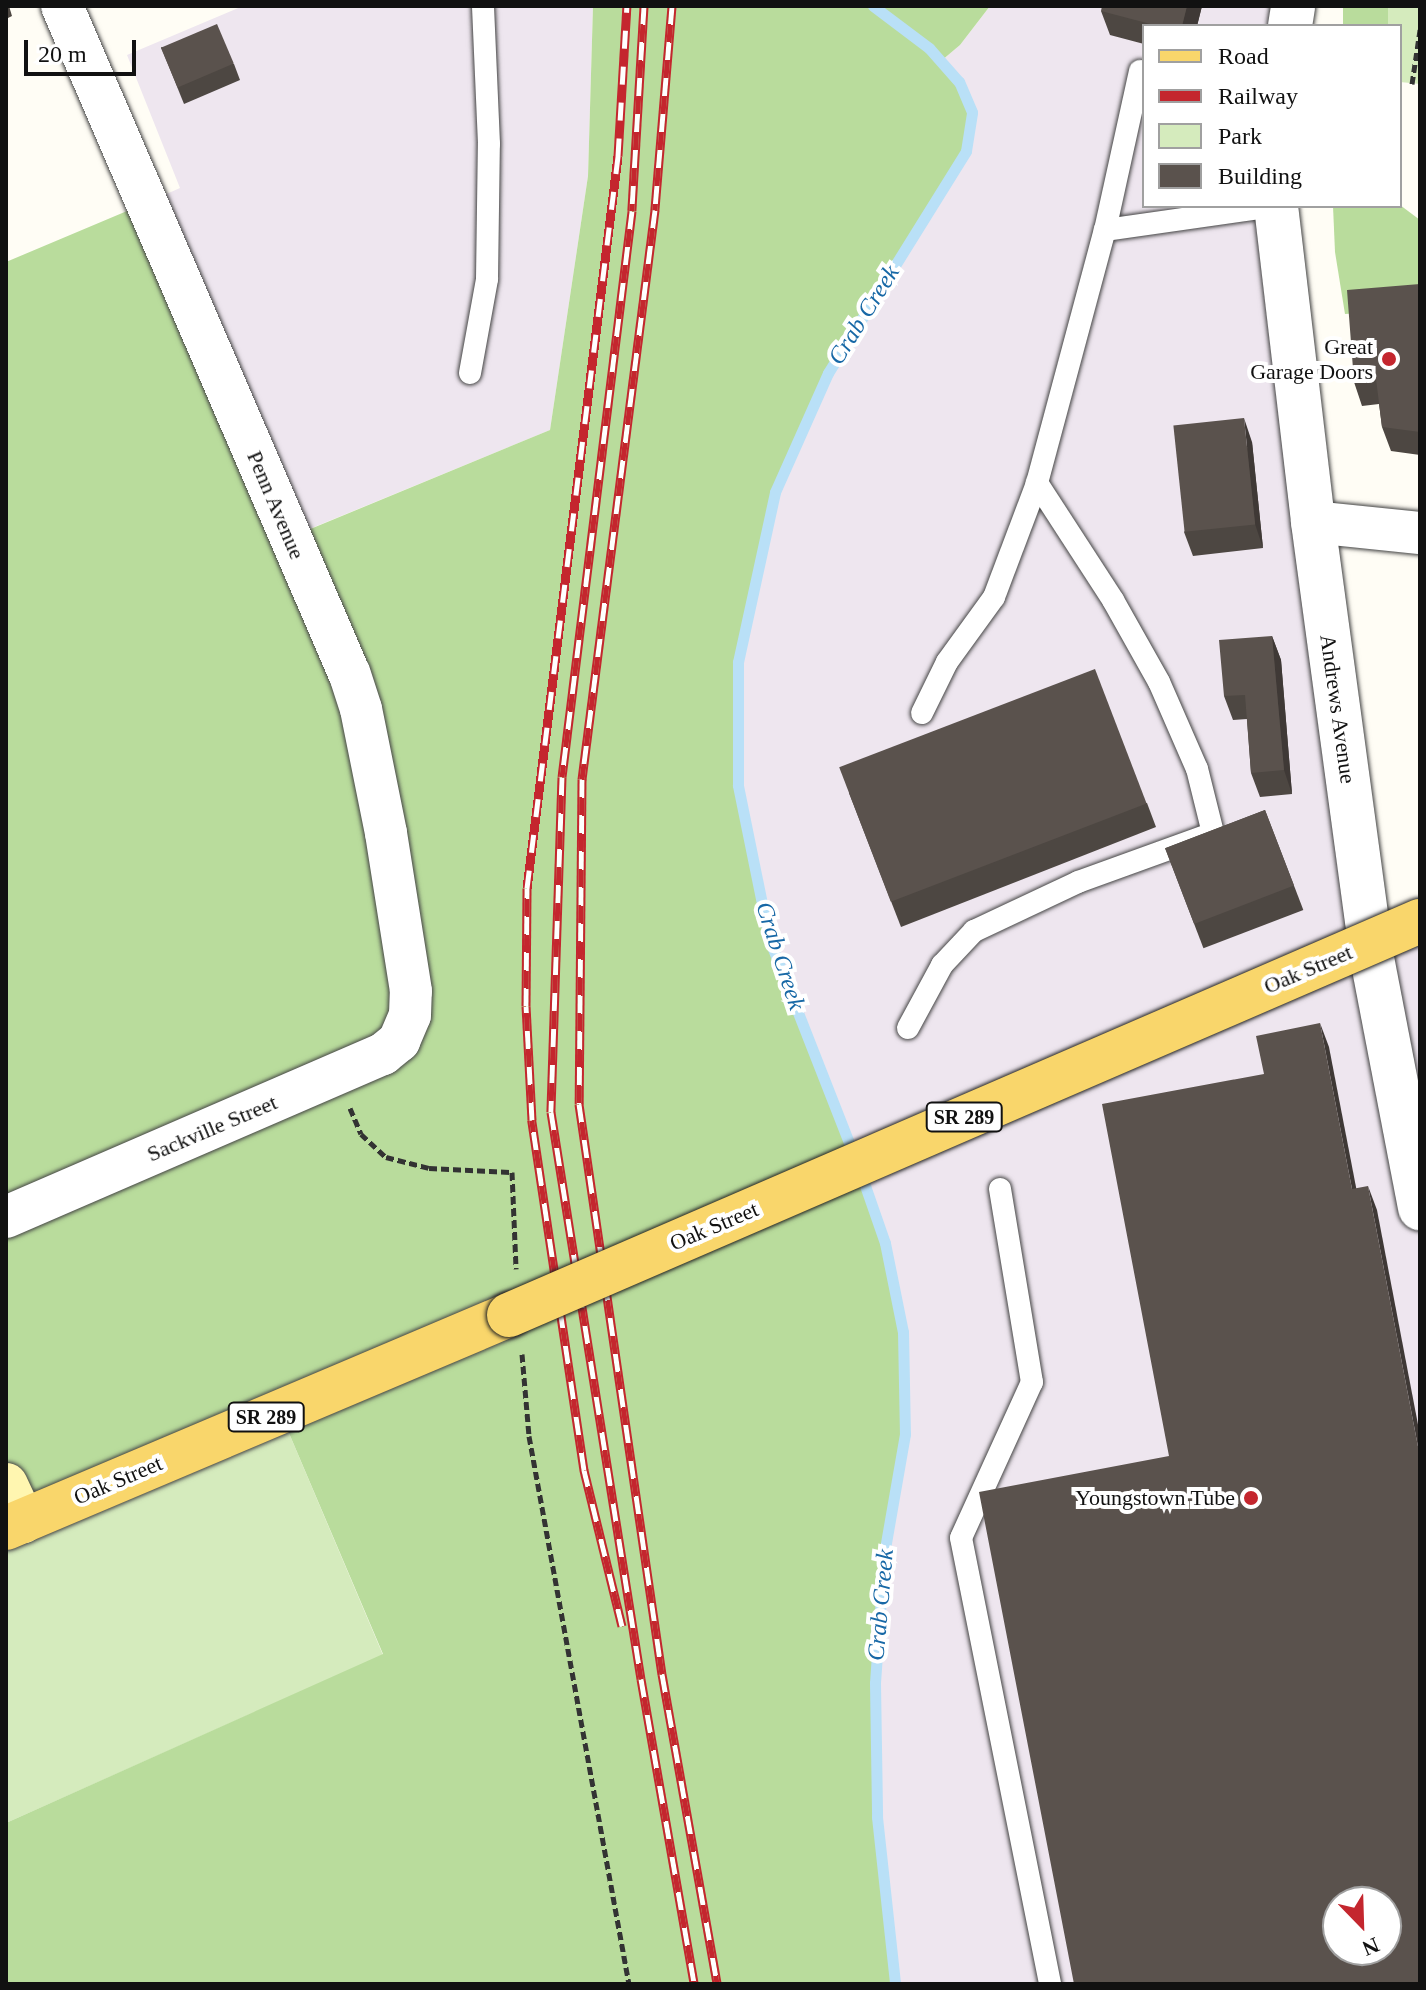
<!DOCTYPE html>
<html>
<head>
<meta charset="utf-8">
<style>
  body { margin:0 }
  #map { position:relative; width:1426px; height:1990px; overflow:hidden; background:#fffdf5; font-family:Georgia,serif }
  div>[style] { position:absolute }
  .industrial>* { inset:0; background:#eee6ef }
  .green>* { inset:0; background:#d5ebbd }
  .forest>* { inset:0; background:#b9dc9c; transform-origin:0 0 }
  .stream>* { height:11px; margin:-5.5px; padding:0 5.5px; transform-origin:5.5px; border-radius:5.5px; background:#b9e0f7 }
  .path>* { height:5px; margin-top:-2.5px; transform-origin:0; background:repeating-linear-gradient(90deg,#333 0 8px,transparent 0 12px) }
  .roads { filter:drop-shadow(0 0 2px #444) drop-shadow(0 0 2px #444) }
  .service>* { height:22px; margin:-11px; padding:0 11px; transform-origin:11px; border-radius:11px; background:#fff }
  .minor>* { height:42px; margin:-21px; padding:0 21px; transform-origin:21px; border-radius:21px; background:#fff }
  .tertiary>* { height:44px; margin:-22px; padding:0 22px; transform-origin:22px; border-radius:22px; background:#fff }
  .secondary>* { height:44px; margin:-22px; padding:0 22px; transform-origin:22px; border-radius:22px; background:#fff6b0 }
  .primary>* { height:44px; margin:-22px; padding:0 22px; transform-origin:22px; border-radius:22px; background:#f9d66b }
  .rail>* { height:9px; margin-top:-4.5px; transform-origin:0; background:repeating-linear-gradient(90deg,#fff 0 18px,#c4262e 0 36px); box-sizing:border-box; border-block:2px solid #c4262e }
  .bridges { filter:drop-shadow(0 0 2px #222) drop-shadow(0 0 2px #222) }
  .primary-bridge>* { height:44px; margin:-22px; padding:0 22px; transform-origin:22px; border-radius:22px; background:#f9d66b }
  .wall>* { inset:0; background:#4d4742; transform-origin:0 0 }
  .shaded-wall>* { inset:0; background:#3f3936 }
  .building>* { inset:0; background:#5a524d; transform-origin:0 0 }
  .dots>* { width:22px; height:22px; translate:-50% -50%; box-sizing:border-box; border:4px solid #fff; border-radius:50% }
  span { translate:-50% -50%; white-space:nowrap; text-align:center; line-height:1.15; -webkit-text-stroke:8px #fff; paint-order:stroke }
  .shield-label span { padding:2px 6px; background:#fff; border:2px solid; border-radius:6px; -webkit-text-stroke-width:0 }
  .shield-label { font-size:20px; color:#111; font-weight:700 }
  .poi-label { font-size:22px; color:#111 }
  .right { translate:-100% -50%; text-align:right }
  .street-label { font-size:22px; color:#111 }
  .water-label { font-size:24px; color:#1768a6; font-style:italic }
  .frame { position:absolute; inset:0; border:8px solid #111; pointer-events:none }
  .legend { position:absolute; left:1142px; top:24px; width:260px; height:184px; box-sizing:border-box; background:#fff; border:2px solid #a0a0a0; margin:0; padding:10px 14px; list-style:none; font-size:24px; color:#111 }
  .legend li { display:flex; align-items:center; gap:16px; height:40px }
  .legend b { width:40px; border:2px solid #a0a0a0 }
  .north { position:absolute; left:1322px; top:1886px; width:80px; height:80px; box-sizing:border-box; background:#fff; border:2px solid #a0a0a0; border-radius:50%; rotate:157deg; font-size:22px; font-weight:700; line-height:32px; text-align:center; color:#111 }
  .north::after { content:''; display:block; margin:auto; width:28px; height:36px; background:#c4262e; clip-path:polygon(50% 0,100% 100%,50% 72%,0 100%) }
  .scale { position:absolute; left:24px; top:40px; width:112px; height:36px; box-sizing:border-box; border:4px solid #111; border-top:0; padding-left:10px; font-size:24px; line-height:28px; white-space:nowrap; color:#111; -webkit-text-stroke:6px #fff; paint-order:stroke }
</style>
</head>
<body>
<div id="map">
  <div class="industrial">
    <i style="clip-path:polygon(243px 6px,593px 6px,588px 176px,550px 430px,290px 537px,146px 203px,180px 188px,127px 55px)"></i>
    <i style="clip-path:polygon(evenodd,990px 6px,1293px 6px,1290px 26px,1144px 26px,1144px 206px,1276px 206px,1369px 937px,1420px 939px,1420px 1984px,895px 1984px,877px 1817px,875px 1683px,870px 1637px,903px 1332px,885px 1243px,858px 1163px,769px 938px,738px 785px,738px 662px,775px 492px,828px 373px,966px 151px,959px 82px,941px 61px,960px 45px,990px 6px,1338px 1902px,1386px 1902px,1386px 1950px,1338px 1950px,1338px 1902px)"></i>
  </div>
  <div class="green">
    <i style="clip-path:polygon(1388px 6px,1420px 6px,1420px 84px,1400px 82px,1400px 26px,1386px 26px)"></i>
    <i style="clip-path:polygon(280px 1412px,383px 1655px,6px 1823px,6px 1528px)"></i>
  </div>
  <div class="forest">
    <i style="clip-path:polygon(593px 6px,990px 6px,960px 45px,941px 61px,959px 82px,972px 112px,966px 151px,828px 373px,775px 492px,738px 662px,738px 785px,769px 938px,858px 1163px,885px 1243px,903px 1332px,905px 1434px,884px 1554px,875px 1683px,877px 1817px,895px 1984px,6px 1984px,6px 1823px,383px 1654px,280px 1412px,6px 1528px,6px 262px,146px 203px,291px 537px,550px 430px,588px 176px)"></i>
    <i style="left:1343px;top:6px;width:45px;height:20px"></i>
    <i style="clip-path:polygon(1400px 205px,1420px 220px,1420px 309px,1345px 314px,1335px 252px,1333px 206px)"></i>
  </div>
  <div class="stream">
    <i style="left:855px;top:1158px;width:236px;rotate:-111.4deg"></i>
    <i style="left:769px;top:938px;width:156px;rotate:-101.5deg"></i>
    <i style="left:738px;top:785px;width:123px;rotate:-90deg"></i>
    <i style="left:738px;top:662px;width:174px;rotate:-77.7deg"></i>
    <i style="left:775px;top:492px;width:130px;rotate:-66deg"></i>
    <i style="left:828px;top:373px;width:261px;rotate:-58.1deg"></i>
    <i style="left:966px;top:151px;width:39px;rotate:-81deg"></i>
    <i style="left:972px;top:112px;width:33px;rotate:-113deg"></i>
    <i style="left:959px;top:82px;width:45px;rotate:-131.4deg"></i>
    <i style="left:929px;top:48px;width:70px;rotate:-143.1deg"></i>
    <i style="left:861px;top:1174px;width:73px;rotate:70.8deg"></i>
    <i style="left:885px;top:1243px;width:91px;rotate:78.6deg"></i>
    <i style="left:903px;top:1332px;width:102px;rotate:88.9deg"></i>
    <i style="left:905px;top:1434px;width:122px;rotate:99.9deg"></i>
    <i style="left:884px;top:1554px;width:129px;rotate:94deg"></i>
    <i style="left:875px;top:1683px;width:134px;rotate:89.1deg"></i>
    <i style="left:877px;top:1817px;width:168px;rotate:83.8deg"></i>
  </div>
  <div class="path">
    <i style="left:1412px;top:84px;width:55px;rotate:-81.6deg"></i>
    <i style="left:350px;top:1108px;width:28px;rotate:67deg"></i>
    <i style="left:361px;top:1134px;width:34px;rotate:43deg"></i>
    <i style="left:386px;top:1157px;width:44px;rotate:14.3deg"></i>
    <i style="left:429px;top:1168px;width:83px;rotate:2.8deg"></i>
    <i style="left:512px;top:1172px;width:97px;rotate:87.6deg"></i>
    <i style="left:522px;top:1354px;width:82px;rotate:85.1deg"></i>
    <i style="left:529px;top:1436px;width:557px;rotate:79.66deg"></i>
  </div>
  <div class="roads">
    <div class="service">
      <i style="left:1140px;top:71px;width:163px;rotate:102.4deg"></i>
      <i style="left:1105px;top:230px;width:171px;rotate:-8.1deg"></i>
      <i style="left:470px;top:373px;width:96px;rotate:-79.7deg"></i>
      <i style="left:487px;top:279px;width:135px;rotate:-89.2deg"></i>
      <i style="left:489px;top:144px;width:138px;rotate:-92.5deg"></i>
      <i style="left:922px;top:713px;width:57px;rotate:-63.9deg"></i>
      <i style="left:947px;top:662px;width:80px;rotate:-54.1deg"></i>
      <i style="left:994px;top:597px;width:122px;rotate:-69.3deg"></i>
      <i style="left:1037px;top:483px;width:262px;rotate:-75deg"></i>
      <i style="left:908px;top:1028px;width:72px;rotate:-61.6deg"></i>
      <i style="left:942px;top:965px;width:47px;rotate:-46.7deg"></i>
      <i style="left:974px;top:931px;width:115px;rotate:-25.2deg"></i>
      <i style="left:1078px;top:882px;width:144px;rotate:-19.9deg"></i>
      <i style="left:1213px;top:833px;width:66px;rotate:-104deg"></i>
      <i style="left:1197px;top:769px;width:95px;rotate:-113.6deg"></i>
      <i style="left:1159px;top:682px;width:94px;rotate:-119.3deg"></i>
      <i style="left:1113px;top:600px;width:140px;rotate:-123deg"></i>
      <i style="left:1000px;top:1189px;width:196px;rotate:80.6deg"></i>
      <i style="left:1032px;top:1382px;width:171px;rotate:114.5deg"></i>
      <i style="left:961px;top:1538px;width:455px;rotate:78.7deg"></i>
    </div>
    <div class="minor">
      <i style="left:1313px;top:522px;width:108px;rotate:5.9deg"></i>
      <i style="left:6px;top:1217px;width:411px;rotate:-23.4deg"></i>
      <i style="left:383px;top:1054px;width:21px;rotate:-39deg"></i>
      <i style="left:399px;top:1041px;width:28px;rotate:-67deg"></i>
      <i style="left:410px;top:1015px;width:24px;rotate:-88deg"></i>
      <i style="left:411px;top:991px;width:160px;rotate:-99deg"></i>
      <i style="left:386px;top:833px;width:126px;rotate:-101.4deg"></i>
      <i style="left:361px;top:709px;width:38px;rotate:-108deg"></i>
      <i style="left:349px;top:673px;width:726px;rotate:-113.28deg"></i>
    </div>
    <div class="tertiary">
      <i style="left:1290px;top:26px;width:20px;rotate:-81deg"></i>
      <i style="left:1276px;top:206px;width:318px;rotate:83.3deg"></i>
      <i style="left:1313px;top:522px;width:440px;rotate:82.3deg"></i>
      <i style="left:1372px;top:958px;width:255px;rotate:79.1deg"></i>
    </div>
    <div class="secondary">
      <i style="left:6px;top:1485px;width:40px;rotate:65deg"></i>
    </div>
    <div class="primary">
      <i style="left:6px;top:1528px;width:546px;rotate:-22.95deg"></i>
    </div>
  </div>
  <div class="rail">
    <i style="left:644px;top:6px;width:205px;rotate:93.4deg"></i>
    <i style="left:632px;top:211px;width:570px;rotate:97.05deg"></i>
    <i style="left:562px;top:777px;width:335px;rotate:91.9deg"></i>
    <i style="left:551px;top:1112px;width:574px;rotate:80.98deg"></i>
    <i style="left:641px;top:1679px;width:310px;rotate:80.1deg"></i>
    <i style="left:672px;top:6px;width:205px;rotate:94.8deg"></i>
    <i style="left:655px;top:210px;width:574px;rotate:97.31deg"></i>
    <i style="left:582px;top:779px;width:325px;rotate:90.5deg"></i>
    <i style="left:579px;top:1104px;width:576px;rotate:81.72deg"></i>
    <i style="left:662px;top:1674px;width:315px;rotate:79.9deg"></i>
    <i style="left:622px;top:1626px;width:161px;rotate:-103.7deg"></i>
    <i style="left:584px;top:1470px;width:354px;rotate:-98.5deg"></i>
    <i style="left:532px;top:1120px;width:114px;rotate:-93deg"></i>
    <i style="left:526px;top:1006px;width:118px;rotate:-89.5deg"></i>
    <i style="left:527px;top:888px;width:738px;rotate:-82.91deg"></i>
    <i style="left:618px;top:156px;width:150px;rotate:-86.6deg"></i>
  </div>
  <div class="bridges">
    <div class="primary-bridge">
      <i style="left:509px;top:1315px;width:993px;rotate:-23.39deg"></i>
    </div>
  </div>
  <div class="wall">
    <i style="clip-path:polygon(6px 6px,9px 6px,12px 16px,6px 19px)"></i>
    <i style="clip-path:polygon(1202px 6px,1197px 26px,1144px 26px,1144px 44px,1110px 35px,1101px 11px)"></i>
    <i style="clip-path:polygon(161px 47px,234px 64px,240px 80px,184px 104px)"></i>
    <i style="clip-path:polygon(1420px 284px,1420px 455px,1391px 451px,1382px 427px,1379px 404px,1362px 406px,1354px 382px)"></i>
    <i style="clip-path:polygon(1252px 442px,1263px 548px,1193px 556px,1184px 532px)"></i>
    <i style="clip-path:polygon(1272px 636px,1281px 660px,1292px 794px,1260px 797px,1251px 773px,1247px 719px,1233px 720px,1224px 696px)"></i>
    <i style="clip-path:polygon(849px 793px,1147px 803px,1156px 827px,901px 927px)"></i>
    <i style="left:1265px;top:810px;width:107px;height:107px;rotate:69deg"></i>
  </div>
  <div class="shaded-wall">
    <i style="clip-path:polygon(1187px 6px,1202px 6px,1197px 26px,1182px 26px)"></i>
    <i style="clip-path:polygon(1244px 418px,1252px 442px,1263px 548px,1255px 524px)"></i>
    <i style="clip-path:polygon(1272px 636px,1281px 660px,1292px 794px,1284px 770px)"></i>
    <i style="clip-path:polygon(1320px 1023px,1329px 1047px,1361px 1213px,1352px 1189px)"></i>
    <i style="clip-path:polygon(1368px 1186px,1377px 1210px,1420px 1435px,1420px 1457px)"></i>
  </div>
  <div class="building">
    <i style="clip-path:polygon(1102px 6px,1187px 6px,1182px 26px,1158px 26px,1101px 11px)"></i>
    <i style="left:217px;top:24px;width:43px;height:61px;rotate:67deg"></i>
    <i style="clip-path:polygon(1420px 284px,1420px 432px,1382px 427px,1376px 379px,1354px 382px,1347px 290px)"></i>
    <i style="left:1244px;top:418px;width:107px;height:71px;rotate:84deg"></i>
    <i style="clip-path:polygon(1272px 636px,1284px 770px,1251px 773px,1245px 695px,1224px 696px,1219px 640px)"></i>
    <i style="left:1095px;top:669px;width:144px;height:274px;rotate:69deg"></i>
    <i style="left:1265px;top:810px;width:81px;height:107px;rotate:69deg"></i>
    <i style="clip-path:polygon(evenodd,1320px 1023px,1352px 1189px,1368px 1186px,1420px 1457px,1420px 1984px,1074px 1984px,979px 1492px,1169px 1456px,1102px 1104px,1264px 1074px,1256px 1036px,1320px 1023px,1338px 1902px,1386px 1902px,1386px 1950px,1338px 1950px,1338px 1902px)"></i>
  </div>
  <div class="dots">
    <i style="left:1389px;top:359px;background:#c4262e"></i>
    <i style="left:1251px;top:1498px;background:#c4262e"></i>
  </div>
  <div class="shield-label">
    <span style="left:964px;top:1117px">SR 289</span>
    <span style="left:266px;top:1417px">SR 289</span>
  </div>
  <div class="poi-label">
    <span class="right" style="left:1373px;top:359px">Great<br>Garage Doors</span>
    <span class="right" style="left:1235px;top:1498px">Youngstown Tube</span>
  </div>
  <div class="street-label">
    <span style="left:276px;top:505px;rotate:67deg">Penn Avenue</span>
    <span style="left:1338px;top:709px;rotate:82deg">Andrews Avenue</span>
    <span style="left:1308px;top:969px;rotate:-23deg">Oak Street</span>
    <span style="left:212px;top:1128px;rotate:-23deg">Sackville Street</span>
    <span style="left:714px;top:1226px;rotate:-23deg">Oak Street</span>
    <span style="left:118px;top:1480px;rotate:-23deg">Oak Street</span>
  </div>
  <div class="water-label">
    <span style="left:864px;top:315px;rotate:-58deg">Crab Creek</span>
    <span style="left:780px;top:956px;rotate:72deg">Crab Creek</span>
    <span style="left:881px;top:1605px;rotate:-85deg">Crab Creek</span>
  </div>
  <div class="frame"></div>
  <ul class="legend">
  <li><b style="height:10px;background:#f9d66b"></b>Road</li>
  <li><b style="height:10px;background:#c4262e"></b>Railway</li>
  <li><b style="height:22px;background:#d5ebbd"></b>Park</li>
  <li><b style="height:22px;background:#5a524d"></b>Building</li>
  </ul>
  <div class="north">N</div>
  <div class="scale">20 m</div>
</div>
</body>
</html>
